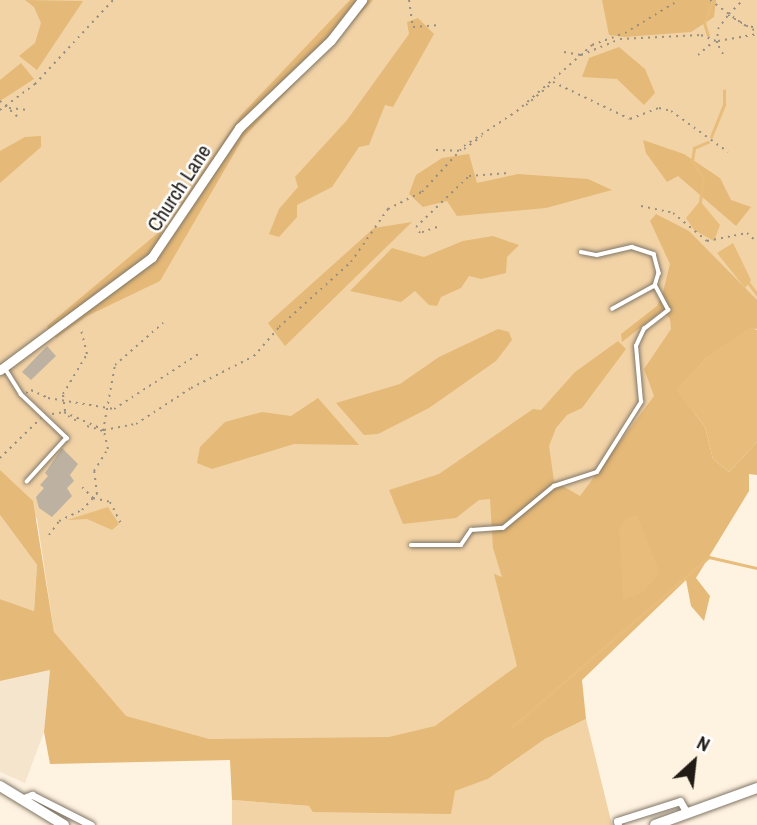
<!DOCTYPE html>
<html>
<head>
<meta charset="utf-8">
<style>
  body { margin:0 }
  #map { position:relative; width:757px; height:825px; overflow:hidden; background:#fef2e0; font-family:"Archivo Narrow",sans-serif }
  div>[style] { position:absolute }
  .built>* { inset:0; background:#f6e5cd }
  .green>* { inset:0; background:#f2d3a6 }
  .forest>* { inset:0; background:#e5b977 }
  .water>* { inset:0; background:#e8bc7a }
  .stream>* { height:2.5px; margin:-1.25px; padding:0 1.25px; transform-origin:1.25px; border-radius:1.25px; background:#e8bc7a }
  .building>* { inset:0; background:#bdb2a1 }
  .path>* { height:2px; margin-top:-1px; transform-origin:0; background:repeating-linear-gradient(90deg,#988f83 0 2px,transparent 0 7px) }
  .roads { filter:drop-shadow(0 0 2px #807666) drop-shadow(0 0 2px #807666) }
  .service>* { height:3.5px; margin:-1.75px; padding:0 1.75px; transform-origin:1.75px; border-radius:1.75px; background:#fff }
  .minor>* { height:7px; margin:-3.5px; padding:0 3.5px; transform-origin:3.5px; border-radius:3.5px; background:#fff }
  .tertiary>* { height:9px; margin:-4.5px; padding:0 4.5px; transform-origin:4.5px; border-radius:4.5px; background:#fff }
  .primary>* { height:10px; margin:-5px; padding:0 5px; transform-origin:5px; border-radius:5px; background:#fff }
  span { translate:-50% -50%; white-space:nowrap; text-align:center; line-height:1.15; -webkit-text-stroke:5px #fff; paint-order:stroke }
  .street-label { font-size:21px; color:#201b15 }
  .north { position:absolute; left:659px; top:727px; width:70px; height:70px; -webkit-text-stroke:5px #fff; paint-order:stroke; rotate:27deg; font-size:19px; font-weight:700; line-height:28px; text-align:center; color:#201b15 }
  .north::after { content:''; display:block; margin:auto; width:24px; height:32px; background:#201b15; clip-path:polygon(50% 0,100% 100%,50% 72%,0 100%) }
</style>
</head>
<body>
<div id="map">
  <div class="built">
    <i style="clip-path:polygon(50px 670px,44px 732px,25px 783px,0 772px,0 681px)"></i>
  </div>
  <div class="green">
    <i style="clip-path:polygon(0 0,757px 0,757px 311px,535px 671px,433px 734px,298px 749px,108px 736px,54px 632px,37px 519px,0 478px)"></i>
    <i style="clip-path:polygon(0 515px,37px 565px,34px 611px,0 599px)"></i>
    <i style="clip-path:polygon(586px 719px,612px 825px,232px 825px,232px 800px,309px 806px,454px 791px,488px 779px,545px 739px)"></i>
  </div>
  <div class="forest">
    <i style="clip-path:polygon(25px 0,83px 1px,37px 70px,19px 56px,35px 43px,41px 23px,34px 7px)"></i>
    <i style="clip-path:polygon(350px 0,373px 0,243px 138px,160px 281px,87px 316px,56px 338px,47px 326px,165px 227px,241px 115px)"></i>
    <i style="clip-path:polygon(602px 0,716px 0,714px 17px,691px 32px,625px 37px,609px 35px)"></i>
    <i style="clip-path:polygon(418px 18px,434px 34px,393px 107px,385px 105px,369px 145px,359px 147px,332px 187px,297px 205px,297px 217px,279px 237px,269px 234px,279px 209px,298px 187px,295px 177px,347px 120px,409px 34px,407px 22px)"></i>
    <i style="clip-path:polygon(619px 47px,645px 69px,655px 93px,644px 105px,617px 79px,582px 77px,589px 58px)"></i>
    <i style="clip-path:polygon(21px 63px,34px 79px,0 101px,0 80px)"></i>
    <i style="clip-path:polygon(41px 136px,41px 147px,0 183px,0 151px,25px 137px)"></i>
    <i style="clip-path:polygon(643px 140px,684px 154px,720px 178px,731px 200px,751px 207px,736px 226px,678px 176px,667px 182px,646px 153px)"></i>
    <i style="clip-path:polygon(469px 154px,477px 183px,518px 174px,588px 179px,612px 190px,546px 208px,457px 216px,447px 201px,423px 207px,409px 194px,416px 175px,442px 158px)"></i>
    <i style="clip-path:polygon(656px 214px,689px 231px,757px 300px,757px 329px,751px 328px,706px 358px,677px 390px,705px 427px,713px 459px,729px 472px,757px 442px,757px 475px,749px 474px,749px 491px,696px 578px,710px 596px,704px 621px,691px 606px,686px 580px,582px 680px,586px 719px,545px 739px,488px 779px,455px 791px,451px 814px,313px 812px,309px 806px,232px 800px,230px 760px,50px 764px,44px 732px,50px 670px,0 681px,0 599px,34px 611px,37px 565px,0 515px,0 470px,33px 501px,54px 632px,126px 716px,209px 739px,389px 737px,435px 726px,517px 666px,494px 574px,502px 577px,493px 548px,490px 499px,479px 500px,456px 518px,403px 524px,389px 490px,439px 474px,533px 409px,541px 410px,575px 372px,618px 341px,626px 349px,582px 408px,567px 415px,556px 428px,549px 446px,554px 481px,580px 496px,654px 396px,644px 369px,671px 329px,670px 319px,663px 310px,622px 342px,621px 334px,657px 306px,663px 292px,670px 264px,650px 221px)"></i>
    <i style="clip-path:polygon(412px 222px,285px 346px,268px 323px,374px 228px)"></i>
    <i style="clip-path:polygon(493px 236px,519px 245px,507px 257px,506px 273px,481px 279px,469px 276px,461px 288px,441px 297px,437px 306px,429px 305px,415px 291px,401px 302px,350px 291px,392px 248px,424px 257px,463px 241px)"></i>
    <i style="clip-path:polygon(498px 329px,509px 332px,512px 340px,496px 361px,429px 408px,378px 434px,364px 435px,336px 403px,400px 384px,439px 357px)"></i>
    <i style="clip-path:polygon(318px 398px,359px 445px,294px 444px,212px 469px,197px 463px,200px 447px,225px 422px,262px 412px,291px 416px)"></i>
  </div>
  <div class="water">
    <i style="clip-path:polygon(700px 201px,720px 225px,714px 241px,694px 230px,686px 218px)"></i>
    <i style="clip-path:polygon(733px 243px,751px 280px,745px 288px,717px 253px)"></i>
    <i style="clip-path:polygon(752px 327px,757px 330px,757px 442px,729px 472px,713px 459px,705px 427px,677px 390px,706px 358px)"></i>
    <i style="clip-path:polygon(108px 507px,119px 524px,112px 530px,87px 519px,67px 520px)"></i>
    <i style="clip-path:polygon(637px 515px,660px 573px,642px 593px,623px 600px,619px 528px,627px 518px)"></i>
  </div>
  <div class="stream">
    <i style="left:708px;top:36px;width:14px;rotate:-107deg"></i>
    <i style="left:704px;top:23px;width:25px;rotate:-69deg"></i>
    <i style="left:711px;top:137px;width:35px;rotate:-68deg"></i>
    <i style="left:724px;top:105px;width:14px;rotate:-90deg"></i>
    <i style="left:700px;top:202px;width:24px;rotate:-83deg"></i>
    <i style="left:703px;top:178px;width:20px;rotate:-123deg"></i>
    <i style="left:692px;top:161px;width:13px;rotate:-81deg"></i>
    <i style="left:694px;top:148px;width:15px;rotate:-23deg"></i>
    <i style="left:748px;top:282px;width:15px;rotate:53deg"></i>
    <i style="left:512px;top:727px;width:260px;rotate:-40.8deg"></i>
    <i style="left:709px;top:557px;width:49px;rotate:12.9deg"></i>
  </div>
  <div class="building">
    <i style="clip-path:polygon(47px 346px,56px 356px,31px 380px,22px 372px)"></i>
    <i style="clip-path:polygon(62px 448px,78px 464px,70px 475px,74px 481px,67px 488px,72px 496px,52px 517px,39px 508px,36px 497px,44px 488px,40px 485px,48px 476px,45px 473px)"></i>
  </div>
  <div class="path">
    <i style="left:409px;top:0;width:27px;rotate:82deg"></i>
    <i style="left:413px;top:27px;width:27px;rotate:-4deg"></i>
    <i style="left:710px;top:0;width:42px;rotate:36.3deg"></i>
    <i style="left:744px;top:25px;width:13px;rotate:13deg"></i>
    <i style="left:729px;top:14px;width:20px;rotate:-45deg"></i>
    <i style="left:718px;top:41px;width:40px;rotate:-10deg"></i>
    <i style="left:564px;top:52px;width:17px;rotate:10deg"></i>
    <i style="left:581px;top:55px;width:42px;rotate:-22.3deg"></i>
    <i style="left:620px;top:39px;width:81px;rotate:-2.8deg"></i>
    <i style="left:701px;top:35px;width:16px;rotate:22deg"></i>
    <i style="left:723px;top:54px;width:13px;rotate:-119deg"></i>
    <i style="left:717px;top:43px;width:14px;rotate:-86deg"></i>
    <i style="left:718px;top:29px;width:17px;rotate:-54deg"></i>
    <i style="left:728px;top:15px;width:34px;rotate:30deg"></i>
    <i style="left:698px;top:55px;width:20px;rotate:-41deg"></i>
    <i style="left:0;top:101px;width:24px;rotate:42deg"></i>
    <i style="left:526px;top:105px;width:35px;rotate:-40deg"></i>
    <i style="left:553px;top:82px;width:85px;rotate:25.7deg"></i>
    <i style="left:630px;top:119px;width:31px;rotate:-21deg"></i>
    <i style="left:659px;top:108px;width:12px;rotate:14deg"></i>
    <i style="left:671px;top:111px;width:70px;rotate:35.7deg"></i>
    <i style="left:9px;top:108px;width:19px;rotate:6deg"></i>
    <i style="left:0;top:110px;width:44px;rotate:-36.6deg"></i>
    <i style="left:35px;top:84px;width:115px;rotate:-47.1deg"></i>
    <i style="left:464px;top:149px;width:22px;rotate:-36deg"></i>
    <i style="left:436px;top:150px;width:23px;rotate:2deg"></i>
    <i style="left:641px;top:206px;width:33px;rotate:12deg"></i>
    <i style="left:673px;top:213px;width:44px;rotate:39.5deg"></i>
    <i style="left:707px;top:241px;width:41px;rotate:-11.3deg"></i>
    <i style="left:747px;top:233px;width:13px;rotate:42deg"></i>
    <i style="left:437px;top:227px;width:18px;rotate:161deg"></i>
    <i style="left:420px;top:233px;width:7px;rotate:-124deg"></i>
    <i style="left:416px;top:227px;width:74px;rotate:-43.9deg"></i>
    <i style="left:469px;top:176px;width:40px;rotate:-4.3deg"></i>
    <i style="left:26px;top:393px;width:6px;rotate:-31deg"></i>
    <i style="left:31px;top:390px;width:19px;rotate:25deg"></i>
    <i style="left:48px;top:398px;width:67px;rotate:9.5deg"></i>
    <i style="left:114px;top:409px;width:103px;rotate:-33.1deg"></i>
    <i style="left:65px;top:411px;width:17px;rotate:-97deg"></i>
    <i style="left:63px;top:394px;width:47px;rotate:-59deg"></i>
    <i style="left:87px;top:354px;width:25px;rotate:-104deg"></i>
    <i style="left:52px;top:414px;width:12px;rotate:-9deg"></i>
    <i style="left:64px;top:412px;width:44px;rotate:24.2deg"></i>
    <i style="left:104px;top:430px;width:33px;rotate:-11deg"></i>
    <i style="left:136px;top:424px;width:66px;rotate:-33.2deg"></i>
    <i style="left:191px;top:388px;width:71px;rotate:-26.9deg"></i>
    <i style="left:254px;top:356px;width:38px;rotate:-49deg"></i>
    <i style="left:279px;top:327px;width:97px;rotate:-42.1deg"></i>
    <i style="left:351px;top:262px;width:65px;rotate:-55.1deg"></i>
    <i style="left:388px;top:209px;width:38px;rotate:-27deg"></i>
    <i style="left:422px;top:192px;width:62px;rotate:-47.6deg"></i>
    <i style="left:464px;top:146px;width:64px;rotate:-33.4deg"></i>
    <i style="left:517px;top:111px;width:100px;rotate:-41.3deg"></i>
    <i style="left:592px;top:45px;width:35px;rotate:-20deg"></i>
    <i style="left:625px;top:33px;width:63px;rotate:-31.4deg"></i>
    <i style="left:68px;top:416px;width:13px;rotate:29deg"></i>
    <i style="left:87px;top:426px;width:17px;rotate:17deg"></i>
    <i style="left:103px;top:431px;width:67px;rotate:-79.7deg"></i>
    <i style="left:115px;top:365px;width:64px;rotate:-41.2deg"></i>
    <i style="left:0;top:458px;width:57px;rotate:-44.3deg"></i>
    <i style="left:82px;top:487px;width:16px;rotate:45deg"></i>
    <i style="left:93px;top:498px;width:17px;rotate:13deg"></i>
    <i style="left:110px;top:502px;width:28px;rotate:63deg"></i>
    <i style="left:49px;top:535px;width:17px;rotate:-54deg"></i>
    <i style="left:59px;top:521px;width:25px;rotate:-26deg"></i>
    <i style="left:82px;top:510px;width:22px;rotate:-47deg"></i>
    <i style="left:97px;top:494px;width:23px;rotate:-97deg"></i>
    <i style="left:94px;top:471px;width:26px;rotate:-58deg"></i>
    <i style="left:108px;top:449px;width:17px;rotate:-103deg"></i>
  </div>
  <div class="roads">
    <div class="service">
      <i style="left:581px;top:252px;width:16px;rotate:11deg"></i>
      <i style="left:597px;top:255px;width:36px;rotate:-13deg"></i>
      <i style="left:632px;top:247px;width:23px;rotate:18deg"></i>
      <i style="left:654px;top:254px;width:20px;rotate:75deg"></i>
      <i style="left:659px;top:273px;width:14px;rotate:107deg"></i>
      <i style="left:655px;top:286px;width:48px;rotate:151.3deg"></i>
      <i style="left:5px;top:368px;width:31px;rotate:58deg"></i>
      <i style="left:21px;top:394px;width:64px;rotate:43.7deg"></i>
      <i style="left:67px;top:438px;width:59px;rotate:132.3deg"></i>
      <i style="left:411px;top:545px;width:50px"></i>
      <i style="left:461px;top:545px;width:18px;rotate:-56deg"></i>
      <i style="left:471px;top:530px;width:32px;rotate:-4deg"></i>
      <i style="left:503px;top:528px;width:66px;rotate:-39.5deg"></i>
      <i style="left:554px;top:486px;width:45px;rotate:-18deg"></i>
      <i style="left:597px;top:472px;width:83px;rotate:-57.8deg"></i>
      <i style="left:641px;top:402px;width:56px;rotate:-95.1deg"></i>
      <i style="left:636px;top:346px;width:19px;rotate:-65deg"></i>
      <i style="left:644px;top:329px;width:31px;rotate:-38deg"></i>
      <i style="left:668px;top:310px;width:27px;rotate:-118deg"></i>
    </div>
    <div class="minor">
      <i style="left:21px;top:799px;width:12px;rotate:-20deg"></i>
      <i style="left:32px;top:795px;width:66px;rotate:27deg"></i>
      <i style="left:618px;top:825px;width:4px;rotate:-104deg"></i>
      <i style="left:617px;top:821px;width:66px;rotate:-17.6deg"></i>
      <i style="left:680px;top:801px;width:14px;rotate:60deg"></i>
    </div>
    <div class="tertiary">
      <i style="left:0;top:370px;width:189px;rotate:-36.6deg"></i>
      <i style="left:152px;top:257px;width:156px;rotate:-56deg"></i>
      <i style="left:239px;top:128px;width:127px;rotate:-43.7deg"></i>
      <i style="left:331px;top:40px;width:51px;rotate:-52.2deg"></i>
    </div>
    <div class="primary">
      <i style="left:0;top:786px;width:75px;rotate:31.4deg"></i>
      <i style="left:655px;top:825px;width:109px;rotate:-19.9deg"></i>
    </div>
  </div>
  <div class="street-label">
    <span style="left:179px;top:188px;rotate:-57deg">Church Lane</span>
  </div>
  <div class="north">N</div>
</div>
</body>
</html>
